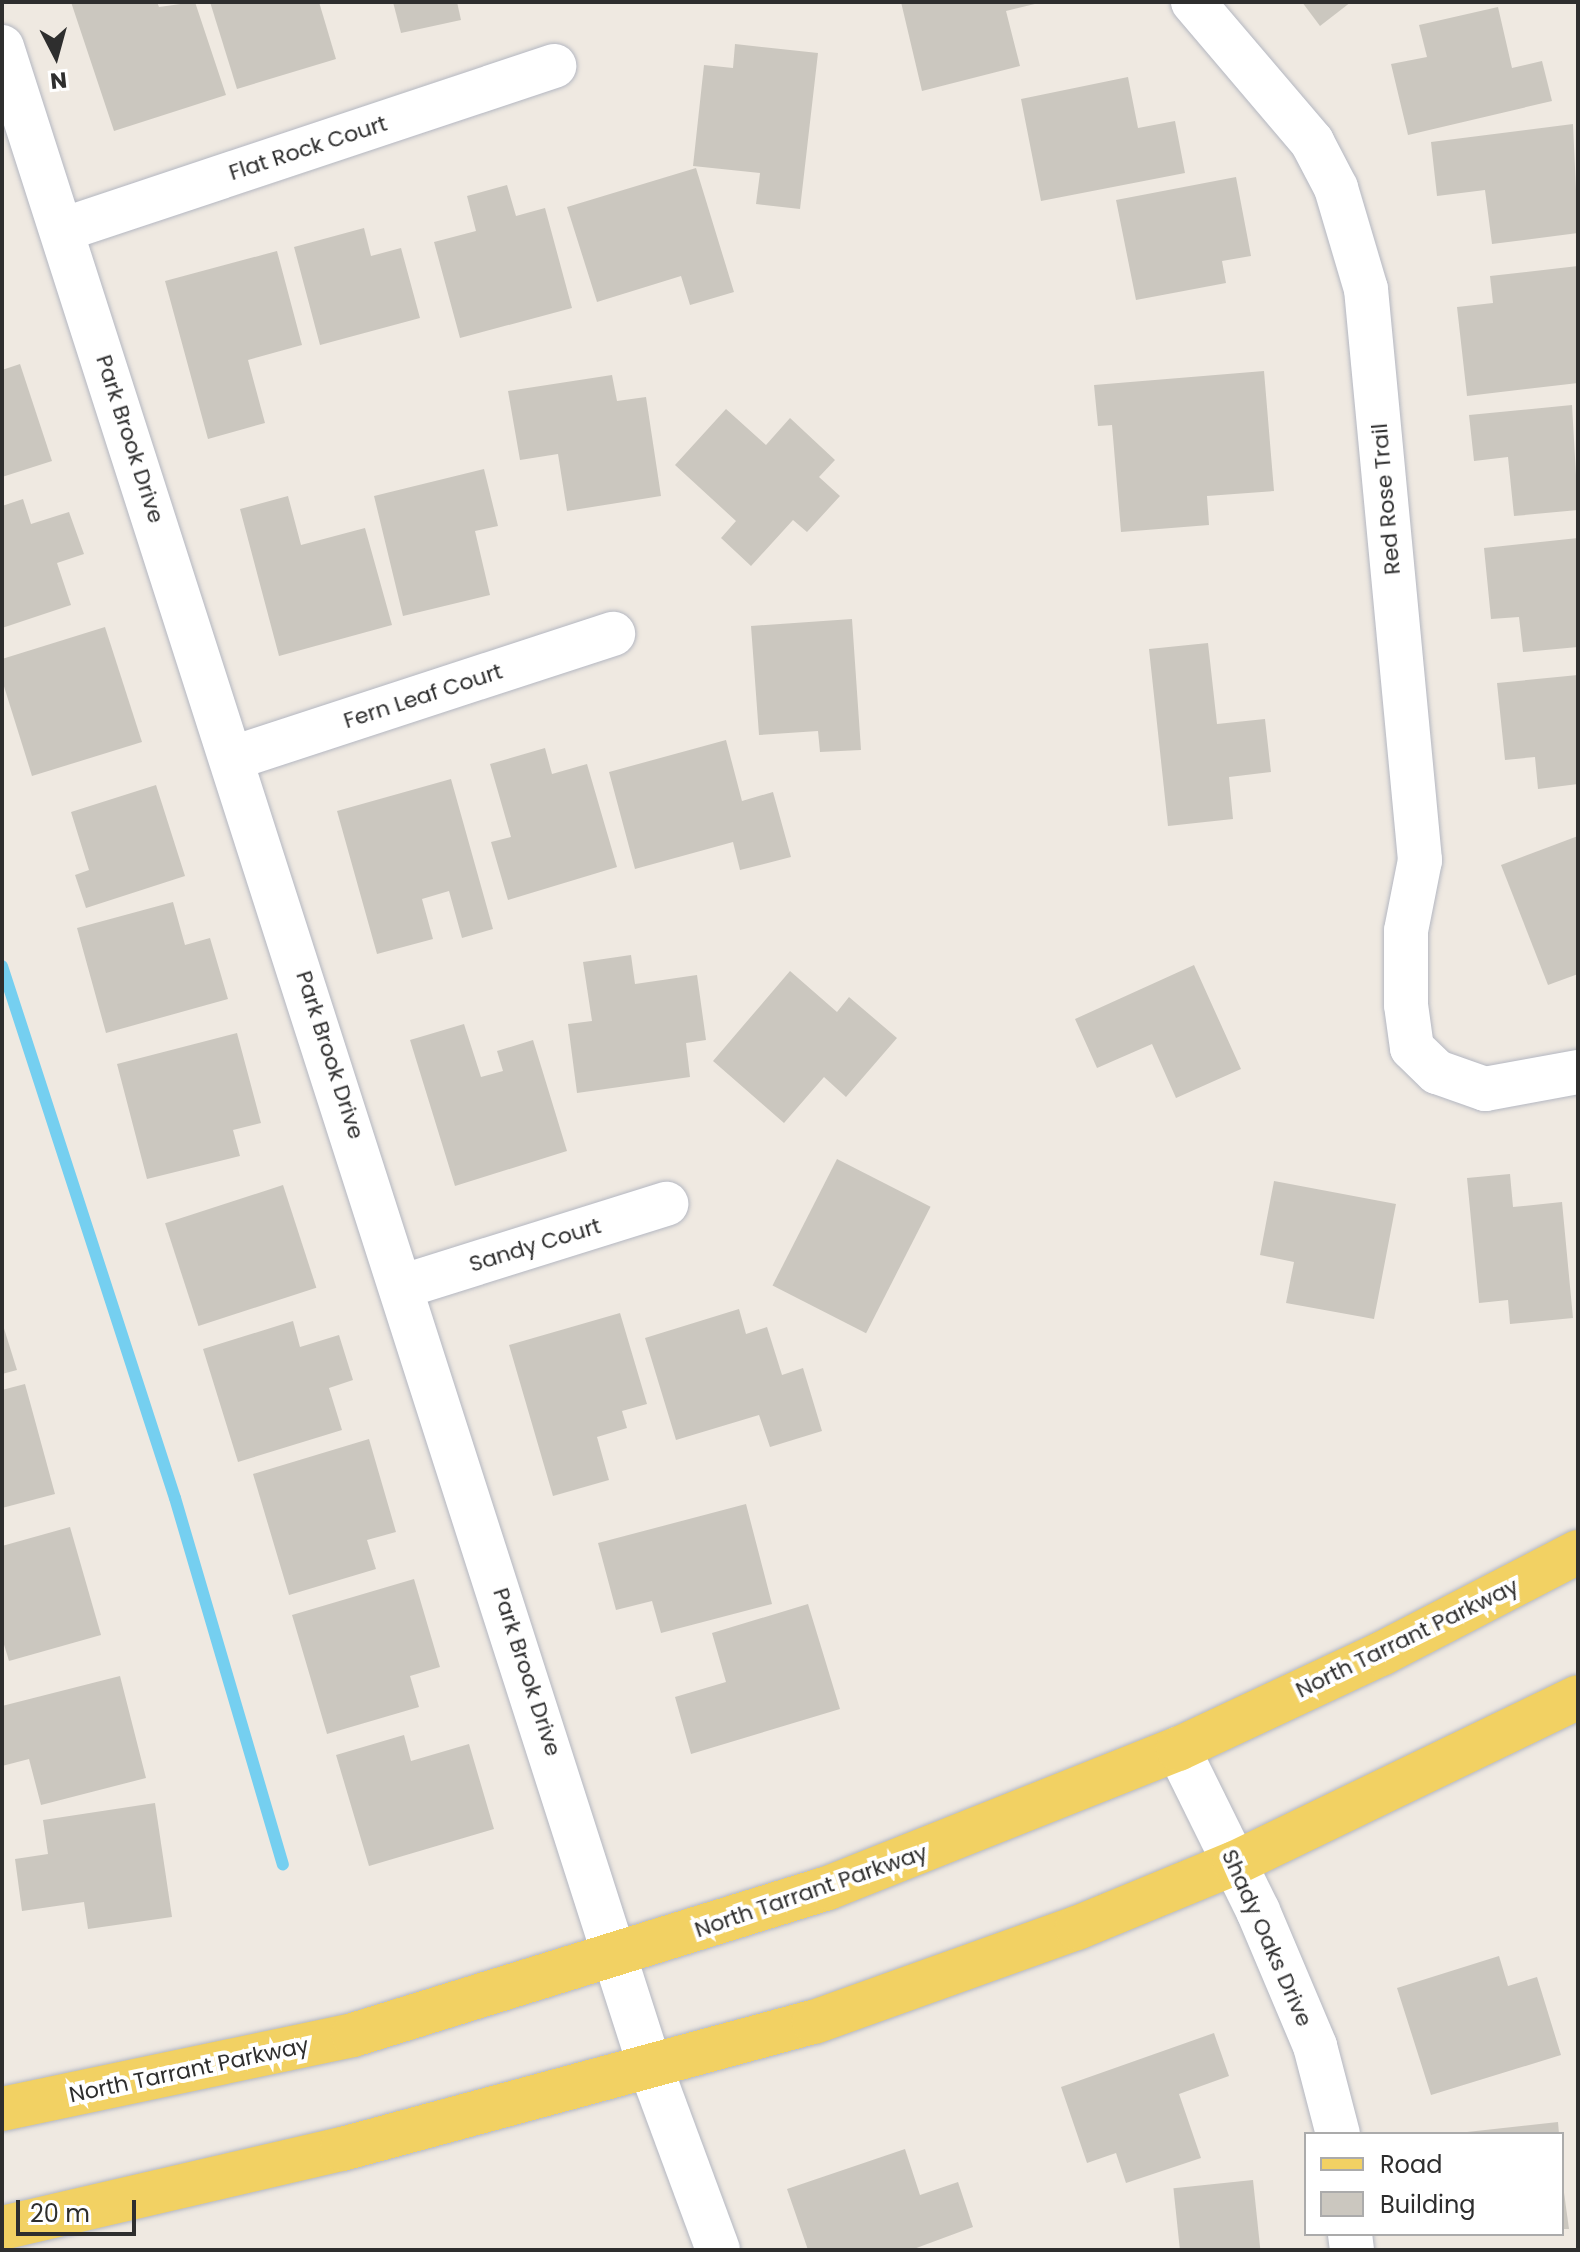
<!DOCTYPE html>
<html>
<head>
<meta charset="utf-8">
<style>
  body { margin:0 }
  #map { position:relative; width:1580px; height:2252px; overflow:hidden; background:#efe9e1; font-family:Poppins,sans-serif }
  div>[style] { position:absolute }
  .stream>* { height:12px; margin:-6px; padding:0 6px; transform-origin:6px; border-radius:6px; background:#75cff0 }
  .building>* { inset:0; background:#cbc7bf; transform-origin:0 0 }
  .roads { filter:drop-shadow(0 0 2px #b4b7c1) drop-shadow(0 0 2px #b4b7c1) }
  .minor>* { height:44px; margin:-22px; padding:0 22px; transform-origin:22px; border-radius:22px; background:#fff }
  .major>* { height:44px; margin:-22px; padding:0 22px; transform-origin:22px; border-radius:22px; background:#f2d163 }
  span { translate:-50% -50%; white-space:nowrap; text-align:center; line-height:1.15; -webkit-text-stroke:8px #fff; paint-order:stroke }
  .street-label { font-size:22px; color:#2e2e2e }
  .frame { position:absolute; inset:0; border:4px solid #2e2e2e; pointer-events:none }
  .legend { position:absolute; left:1304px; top:2132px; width:260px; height:104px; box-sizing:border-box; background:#fff; border:2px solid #ababab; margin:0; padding:10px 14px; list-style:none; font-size:24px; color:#2e2e2e }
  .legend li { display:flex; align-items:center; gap:16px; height:40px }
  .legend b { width:40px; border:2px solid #ababab }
  .north { position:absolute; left:16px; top:16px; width:80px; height:80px; -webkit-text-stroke:6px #fff; paint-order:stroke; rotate:174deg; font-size:22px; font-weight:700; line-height:32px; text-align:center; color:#2e2e2e }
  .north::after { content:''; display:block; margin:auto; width:28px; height:36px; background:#2e2e2e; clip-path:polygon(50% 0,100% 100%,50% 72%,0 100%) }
  .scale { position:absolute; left:16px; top:2200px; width:120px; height:36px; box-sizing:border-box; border:4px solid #2e2e2e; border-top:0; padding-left:10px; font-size:24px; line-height:28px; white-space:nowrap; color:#2e2e2e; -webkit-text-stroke:6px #fff; paint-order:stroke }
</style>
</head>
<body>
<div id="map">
  <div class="stream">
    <i style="left:2px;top:966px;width:559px;rotate:71.99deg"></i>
    <i style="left:175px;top:1498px;width:382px;rotate:73.6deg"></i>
  </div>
  <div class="building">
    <i style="clip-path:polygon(71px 2px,157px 2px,159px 7px,195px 2px,226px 95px,114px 131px)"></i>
    <i style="clip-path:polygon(210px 2px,319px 2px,336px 59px,237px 89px)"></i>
    <i style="clip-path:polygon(393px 2px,457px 2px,461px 20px,401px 33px)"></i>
    <i style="clip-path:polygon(901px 2px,1039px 2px,1039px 3px,1006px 11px,1020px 66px,922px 91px)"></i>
    <i style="clip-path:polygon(1302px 2px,1351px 2px,1320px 26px)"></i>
    <i style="clip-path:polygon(1498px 7px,1512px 68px,1542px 61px,1552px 101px,1408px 135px,1391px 64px,1427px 57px,1419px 25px)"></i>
    <i style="clip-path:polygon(735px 44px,818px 53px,800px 209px,756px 204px,760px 173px,693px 166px,704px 65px,733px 68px)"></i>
    <i style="clip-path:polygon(1128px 77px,1138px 128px,1175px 121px,1185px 173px,1041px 201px,1021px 99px)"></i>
    <i style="clip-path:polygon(1573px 124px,1578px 233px,1492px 244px,1485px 190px,1437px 196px,1431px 142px)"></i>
    <i style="clip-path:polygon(696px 168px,734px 292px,690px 305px,681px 276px,597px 302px,567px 207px)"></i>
    <i style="clip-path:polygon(1236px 177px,1251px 256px,1222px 261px,1226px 283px,1136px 300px,1116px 200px)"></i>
    <i style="clip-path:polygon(507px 185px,516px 216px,545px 208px,572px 308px,460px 338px,434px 242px,476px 231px,467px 196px)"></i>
    <i style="clip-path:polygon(364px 228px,371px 256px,401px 248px,420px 318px,320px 345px,294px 247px)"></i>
    <i style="clip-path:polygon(277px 251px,302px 345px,248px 360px,265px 423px,208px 439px,165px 281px)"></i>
    <i style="clip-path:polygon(1578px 266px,1578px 383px,1467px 396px,1457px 307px,1493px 303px,1490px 276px)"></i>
    <i style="clip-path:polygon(20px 364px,52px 461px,2px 477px,2px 370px)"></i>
    <i style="clip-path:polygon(1264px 371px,1274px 491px,1207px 496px,1209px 525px,1121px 532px,1112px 425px,1098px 426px,1094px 385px)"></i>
    <i style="clip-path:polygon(612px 375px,617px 401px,646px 397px,661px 496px,567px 511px,558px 454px,520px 460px,508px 391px)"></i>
    <i style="clip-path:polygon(1572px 405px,1578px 510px,1514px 516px,1508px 457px,1474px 461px,1469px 415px)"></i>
    <i style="clip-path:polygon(726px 409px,766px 445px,790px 418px,835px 460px,819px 477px,840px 496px,807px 532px,793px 520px,751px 566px,721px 538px,736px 521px,675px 465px)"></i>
    <i style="clip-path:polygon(484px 469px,498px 526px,475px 531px,490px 595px,403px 616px,374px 496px)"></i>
    <i style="clip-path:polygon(288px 496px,301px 545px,365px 528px,392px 625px,279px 656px,240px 509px)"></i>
    <i style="clip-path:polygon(23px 499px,31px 524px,69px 512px,84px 554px,57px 563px,71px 605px,2px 628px,2px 506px)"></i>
    <i style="clip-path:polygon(1578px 538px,1578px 647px,1523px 652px,1519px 617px,1491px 619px,1484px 548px)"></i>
    <i style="clip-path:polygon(852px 619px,861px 750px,820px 752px,818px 731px,759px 735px,751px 626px)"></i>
    <i style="clip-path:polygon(105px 627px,142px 742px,32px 776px,2px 680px,2px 659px)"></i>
    <i style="clip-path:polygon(1208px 643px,1217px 724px,1265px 719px,1271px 772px,1229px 777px,1233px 819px,1168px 826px,1149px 649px)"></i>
    <i style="clip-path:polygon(1578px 675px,1578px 784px,1538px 789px,1535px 757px,1505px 760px,1497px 683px)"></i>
    <i style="clip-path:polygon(726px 740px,742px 801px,773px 792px,791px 857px,740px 870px,733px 842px,635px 869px,609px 772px)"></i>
    <i style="clip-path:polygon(545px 748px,552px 774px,587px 764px,617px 867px,508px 900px,491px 842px,511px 837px,490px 764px)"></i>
    <i style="clip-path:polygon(451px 779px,493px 929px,462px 938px,449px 891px,422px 899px,433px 939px,377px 954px,337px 811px)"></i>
    <i style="clip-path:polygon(156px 785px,185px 876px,86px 908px,75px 875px,89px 870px,71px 812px)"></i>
    <i style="clip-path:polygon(1578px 836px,1578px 974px,1548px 985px,1501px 865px)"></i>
    <i style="clip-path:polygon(173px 902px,185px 945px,210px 938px,228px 999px,106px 1033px,77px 928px)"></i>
    <i style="clip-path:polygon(631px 955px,635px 984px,697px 975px,706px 1040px,686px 1043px,690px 1077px,577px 1093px,568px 1024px,592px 1021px,583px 962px)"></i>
    <i style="clip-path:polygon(1194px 965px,1241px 1069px,1176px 1098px,1152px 1044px,1097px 1068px,1075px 1019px)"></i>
    <i style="clip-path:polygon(790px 971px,837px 1012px,849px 997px,897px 1038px,846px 1097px,824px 1077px,784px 1123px,713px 1061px)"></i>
    <i style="clip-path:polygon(464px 1024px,481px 1077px,503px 1071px,497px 1051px,533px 1040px,567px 1151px,455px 1186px,410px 1040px)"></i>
    <i style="clip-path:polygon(237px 1033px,261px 1123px,233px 1130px,240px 1156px,147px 1179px,117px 1064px)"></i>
    <i style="left:837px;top:1159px;width:105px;height:142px;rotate:27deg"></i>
    <i style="clip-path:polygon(1510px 1174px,1513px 1207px,1562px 1202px,1573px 1318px,1510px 1324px,1508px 1300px,1479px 1303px,1467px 1178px)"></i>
    <i style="clip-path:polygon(1274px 1181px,1396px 1204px,1374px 1319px,1286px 1303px,1294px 1262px,1260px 1255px)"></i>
    <i style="left:283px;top:1185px;width:108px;height:124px;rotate:72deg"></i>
    <i style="clip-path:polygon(739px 1309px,746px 1334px,767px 1327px,782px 1375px,803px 1368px,822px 1431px,770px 1447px,759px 1415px,676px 1440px,645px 1338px)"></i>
    <i style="clip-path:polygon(620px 1313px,647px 1404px,622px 1411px,627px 1428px,597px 1437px,609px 1480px,553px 1496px,509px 1345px)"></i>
    <i style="clip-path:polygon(293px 1321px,300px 1347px,339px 1335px,353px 1380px,329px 1388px,342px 1430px,238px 1462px,203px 1349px)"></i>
    <i style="clip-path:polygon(2px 1322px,17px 1370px,2px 1374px)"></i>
    <i style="clip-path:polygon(25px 1384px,55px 1494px,2px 1508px,2px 1390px)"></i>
    <i style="clip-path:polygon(369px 1439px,396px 1532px,367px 1540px,376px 1569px,289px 1595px,253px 1474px)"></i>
    <i style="clip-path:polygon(746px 1504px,772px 1604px,661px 1633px,652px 1601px,616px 1610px,598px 1543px)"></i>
    <i style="clip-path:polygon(70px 1527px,101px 1635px,9px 1661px,2px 1638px,2px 1546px)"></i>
    <i style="clip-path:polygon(414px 1579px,440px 1667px,410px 1676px,419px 1707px,327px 1734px,292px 1615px)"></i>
    <i style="clip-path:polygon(808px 1604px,840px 1709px,691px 1754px,675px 1697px,726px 1682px,712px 1633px)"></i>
    <i style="clip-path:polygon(120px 1676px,146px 1778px,41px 1805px,29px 1759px,2px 1766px,2px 1706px)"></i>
    <i style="clip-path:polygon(404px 1735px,411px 1761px,469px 1744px,494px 1829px,369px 1866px,336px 1755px)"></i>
    <i style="clip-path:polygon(155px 1803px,172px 1917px,88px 1929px,84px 1902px,22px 1911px,15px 1859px,48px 1854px,43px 1820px)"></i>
    <i style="clip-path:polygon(1499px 1956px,1508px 1986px,1537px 1977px,1561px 2055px,1431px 2095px,1397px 1988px)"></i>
    <i style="clip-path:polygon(1214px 2033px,1229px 2076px,1179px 2094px,1201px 2158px,1126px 2183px,1116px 2153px,1087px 2163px,1061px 2087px)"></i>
    <i style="clip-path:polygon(1558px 2122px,1559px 2134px,1467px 2134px,1467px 2132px)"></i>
    <i style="clip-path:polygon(905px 2149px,920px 2195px,958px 2182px,973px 2227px,911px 2250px,808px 2250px,787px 2189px)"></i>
    <i style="clip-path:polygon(1562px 2178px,1569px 2229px,1562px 2229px)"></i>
    <i style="left:1253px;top:2180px;width:70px;height:80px;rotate:84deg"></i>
  </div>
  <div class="roads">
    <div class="minor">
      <i style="left:1193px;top:2px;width:184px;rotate:49.6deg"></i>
      <i style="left:1312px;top:142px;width:52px;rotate:62.4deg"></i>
      <i style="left:1336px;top:188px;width:105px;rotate:73.5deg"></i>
      <i style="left:1366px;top:289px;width:574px;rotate:84.6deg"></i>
      <i style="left:1420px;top:860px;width:72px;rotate:101.2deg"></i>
      <i style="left:1406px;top:931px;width:74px;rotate:90deg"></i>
      <i style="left:1406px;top:1005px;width:43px;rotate:82.1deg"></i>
      <i style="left:1412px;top:1048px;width:35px;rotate:44deg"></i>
      <i style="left:1437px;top:1072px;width:51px;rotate:19.5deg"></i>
      <i style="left:1485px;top:1089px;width:95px;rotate:-10.4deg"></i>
      <i style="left:2px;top:47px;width:2120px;rotate:72.21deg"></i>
      <i style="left:650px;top:2066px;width:196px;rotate:69.7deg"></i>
      <i style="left:62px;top:230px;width:519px;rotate:-18.43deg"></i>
      <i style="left:233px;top:758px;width:400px;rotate:-18.1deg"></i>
      <i style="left:404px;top:1286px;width:275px;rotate:-17.4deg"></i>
      <i style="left:1178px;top:1749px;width:181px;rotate:63.7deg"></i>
      <i style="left:1258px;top:1911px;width:147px;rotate:67.1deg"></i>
      <i style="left:1315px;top:2046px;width:91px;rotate:75.4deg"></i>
      <i style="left:1350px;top:2234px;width:16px;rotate:83deg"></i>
    </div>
    <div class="major">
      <i style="left:2px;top:2109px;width:359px;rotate:-11.9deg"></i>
      <i style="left:353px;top:2035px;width:497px;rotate:-17.2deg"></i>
      <i style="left:828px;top:1888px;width:377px;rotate:-21.7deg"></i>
      <i style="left:1178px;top:1749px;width:224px;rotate:-25.1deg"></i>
      <i style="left:1381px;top:1654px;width:222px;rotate:-27.4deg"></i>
      <i style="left:2px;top:2228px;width:349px;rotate:-13.1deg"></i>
      <i style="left:342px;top:2149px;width:489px;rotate:-15.1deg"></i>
      <i style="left:814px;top:2022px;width:279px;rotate:-19.7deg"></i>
      <i style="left:1077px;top:1928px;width:171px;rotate:-22.4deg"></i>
      <i style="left:1235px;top:1863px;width:381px;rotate:-25.8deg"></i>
    </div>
  </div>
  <div class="street-label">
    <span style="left:308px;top:148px;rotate:-18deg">Flat Rock Court</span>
    <span style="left:130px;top:439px;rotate:72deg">Park Brook Drive</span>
    <span style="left:1386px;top:499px;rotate:-95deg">Red Rose Trail</span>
    <span style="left:423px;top:696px;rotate:-18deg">Fern Leaf Court</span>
    <span style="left:330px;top:1055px;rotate:72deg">Park Brook Drive</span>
    <span style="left:535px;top:1245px;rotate:-17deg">Sandy Court</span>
    <span style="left:1407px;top:1638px;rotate:-26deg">North Tarrant Parkway</span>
    <span style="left:527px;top:1672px;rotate:72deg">Park Brook Drive</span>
    <span style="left:811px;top:1891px;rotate:-19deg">North Tarrant Parkway</span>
    <span style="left:1267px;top:1938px;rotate:66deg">Shady Oaks Drive</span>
    <span style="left:189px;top:2070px;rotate:-12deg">North Tarrant Parkway</span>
  </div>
  <div class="frame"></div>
  <ul class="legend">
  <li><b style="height:10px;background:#f2d163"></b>Road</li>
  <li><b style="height:22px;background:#cbc7bf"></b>Building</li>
  </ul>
  <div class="north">N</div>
  <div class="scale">20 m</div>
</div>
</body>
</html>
